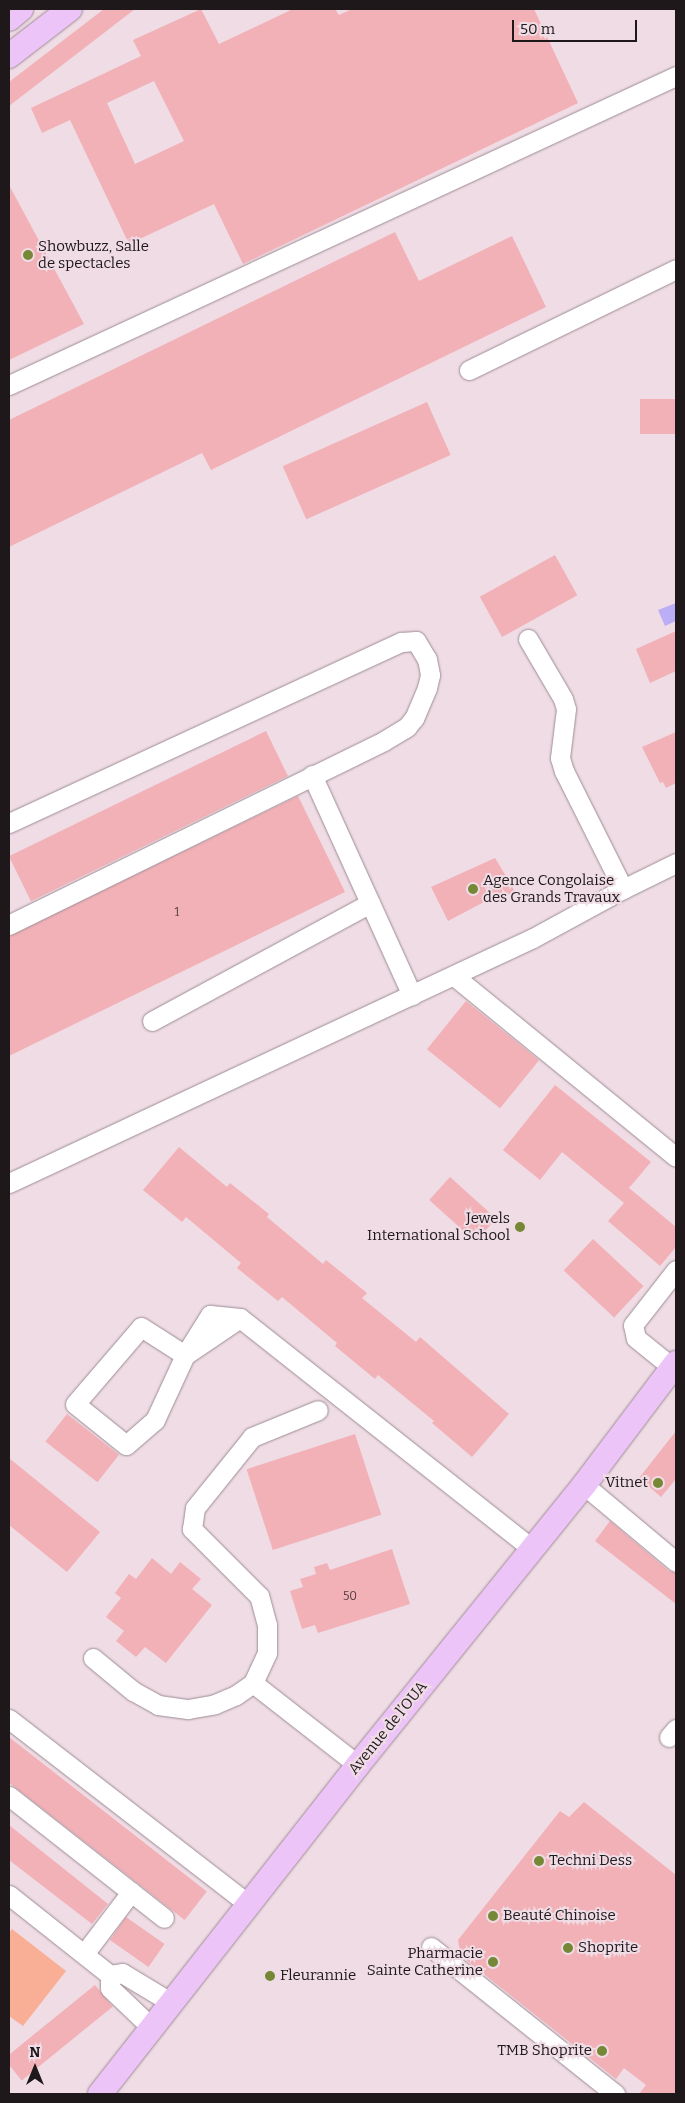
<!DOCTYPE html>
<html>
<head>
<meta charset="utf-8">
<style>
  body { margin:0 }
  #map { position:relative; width:685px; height:2103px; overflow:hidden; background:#efdce5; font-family:Bitter,serif }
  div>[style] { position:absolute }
  .green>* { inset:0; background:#f9af96 }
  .water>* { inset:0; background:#bbaef6 }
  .building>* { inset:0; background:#f2b1b7; transform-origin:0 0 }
  .roads { filter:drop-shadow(0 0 1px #9d8c94) drop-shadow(0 0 1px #9d8c94) }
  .minor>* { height:19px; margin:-9.5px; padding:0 9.5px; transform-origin:9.5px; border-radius:9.5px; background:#fff }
  .major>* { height:24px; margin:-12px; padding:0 12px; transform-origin:12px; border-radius:12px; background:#edc4f7 }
  .dots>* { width:14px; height:14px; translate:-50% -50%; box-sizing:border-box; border:2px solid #efdce5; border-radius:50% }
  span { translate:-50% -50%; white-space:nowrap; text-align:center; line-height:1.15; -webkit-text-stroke:4px #efdce5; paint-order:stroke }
  .number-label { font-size:12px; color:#533e42 }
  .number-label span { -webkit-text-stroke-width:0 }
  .poi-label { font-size:15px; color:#1e181b }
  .left { translate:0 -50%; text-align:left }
  .right { translate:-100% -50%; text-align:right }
  .street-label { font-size:15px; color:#1e181b }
  .frame { position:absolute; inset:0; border:10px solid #1e181b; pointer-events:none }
  .north { position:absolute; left:10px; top:2043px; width:50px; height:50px; -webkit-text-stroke:4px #efdce5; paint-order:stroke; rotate:0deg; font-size:14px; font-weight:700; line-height:20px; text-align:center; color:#1e181b }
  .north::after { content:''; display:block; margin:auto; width:18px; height:22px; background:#1e181b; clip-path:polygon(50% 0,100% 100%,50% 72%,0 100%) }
  .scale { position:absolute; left:512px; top:20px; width:125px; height:22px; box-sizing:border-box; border:2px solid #1e181b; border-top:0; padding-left:6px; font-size:15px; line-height:18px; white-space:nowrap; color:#1e181b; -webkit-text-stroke:4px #efdce5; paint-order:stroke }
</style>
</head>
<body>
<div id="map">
  <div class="green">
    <i style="clip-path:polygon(12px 1929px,66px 1971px,23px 2026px,9px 2016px,9px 1933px)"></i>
  </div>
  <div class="water">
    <i style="clip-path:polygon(676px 603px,676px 621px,665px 626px,658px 610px)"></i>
  </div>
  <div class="building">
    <i style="clip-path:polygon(104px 9px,135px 9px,9px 106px,9px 82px)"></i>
    <i style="clip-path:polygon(evenodd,201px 9px,219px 44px,293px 9px,335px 9px,339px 15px,352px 9px,534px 9px,578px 103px,243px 264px,214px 204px,129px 244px,70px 120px,42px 133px,31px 108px,141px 56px,133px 40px,201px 9px,154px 81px,184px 141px,135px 164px,107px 103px,154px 81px)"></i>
    <i style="clip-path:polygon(9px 185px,84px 324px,9px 360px)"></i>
    <i style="clip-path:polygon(395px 232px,419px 281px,512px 236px,546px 307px,211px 470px,202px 453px,9px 547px,9px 420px)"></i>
    <i style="left:676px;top:399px;width:35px;height:36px;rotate:90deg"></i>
    <i style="left:427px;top:402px;width:58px;height:158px;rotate:66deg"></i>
    <i style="left:555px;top:555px;width:46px;height:86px;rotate:61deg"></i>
    <i style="clip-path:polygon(676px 631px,676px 671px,650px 683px,636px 649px)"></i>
    <i style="left:266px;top:731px;width:50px;height:286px;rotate:64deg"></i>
    <i style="clip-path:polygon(676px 732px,676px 783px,666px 788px,663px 782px,660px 783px,642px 747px)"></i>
    <i style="clip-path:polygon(298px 796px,345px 892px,9px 1056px,9px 936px)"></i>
    <i style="clip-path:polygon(495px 858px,515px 891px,504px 897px,501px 893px,448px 921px,431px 887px)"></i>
    <i style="left:466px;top:1001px;width:94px;height:62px;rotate:39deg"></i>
    <i style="clip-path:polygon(555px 1085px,651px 1162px,629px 1188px,676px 1227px,676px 1247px,660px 1266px,608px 1221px,624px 1203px,562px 1152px,540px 1180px,503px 1150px)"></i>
    <i style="clip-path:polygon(179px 1147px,227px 1187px,230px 1183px,269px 1214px,267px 1217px,323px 1264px,326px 1260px,367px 1293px,362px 1298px,416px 1342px,420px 1337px,509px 1414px,472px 1457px,432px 1423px,434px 1421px,378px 1375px,375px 1379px,335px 1346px,337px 1343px,282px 1297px,278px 1301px,237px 1268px,241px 1263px,186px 1217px,182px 1222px,143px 1190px)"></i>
    <i style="left:450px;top:1177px;width:62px;height:31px;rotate:42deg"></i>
    <i style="left:593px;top:1239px;width:69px;height:43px;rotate:43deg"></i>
    <i style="left:67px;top:1414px;width:66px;height:35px;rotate:38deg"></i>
    <i style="clip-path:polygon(676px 1431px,676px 1479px,661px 1497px,639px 1478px)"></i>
    <i style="left:355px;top:1434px;width:85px;height:114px;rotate:72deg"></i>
    <i style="clip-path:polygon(9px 1458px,100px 1532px,67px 1572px,9px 1525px)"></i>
    <i style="clip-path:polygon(610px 1521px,669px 1571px,676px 1573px,676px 1604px,595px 1541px)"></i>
    <i style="clip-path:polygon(392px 1549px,410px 1604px,318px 1633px,315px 1625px,302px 1629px,290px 1591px,303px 1587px,300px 1579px,316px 1574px,314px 1567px,327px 1563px,330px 1570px)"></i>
    <i style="clip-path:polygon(152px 1558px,171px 1574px,180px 1562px,201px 1579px,192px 1589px,212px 1605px,166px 1663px,145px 1647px,136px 1657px,116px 1641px,124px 1631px,106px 1617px,121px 1598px,115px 1593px,129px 1574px,136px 1579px)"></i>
    <i style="left:9px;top:1737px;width:251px;height:36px;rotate:38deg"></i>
    <i style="clip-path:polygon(584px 1802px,676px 1875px,676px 2094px,639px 2094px,646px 2085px,624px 2068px,616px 2079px,460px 1955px,458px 1940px,560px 1811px,569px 1817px)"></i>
    <i style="clip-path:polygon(9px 1825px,108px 1904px,92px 1924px,9px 1860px)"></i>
    <i style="left:126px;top:1917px;width:47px;height:28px;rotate:35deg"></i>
    <i style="left:95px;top:1985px;width:28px;height:117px;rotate:51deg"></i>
  </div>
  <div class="roads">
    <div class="minor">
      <i style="left:469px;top:370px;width:230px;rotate:-26deg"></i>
      <i style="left:9px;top:385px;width:735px;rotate:-24.86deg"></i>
      <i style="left:528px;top:639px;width:69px;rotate:59.7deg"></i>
      <i style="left:563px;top:699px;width:10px;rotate:73deg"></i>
      <i style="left:566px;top:709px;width:49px;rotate:97deg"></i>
      <i style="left:560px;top:758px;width:14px;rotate:73deg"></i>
      <i style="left:564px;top:771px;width:132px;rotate:63.4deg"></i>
      <i style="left:312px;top:775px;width:242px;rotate:65.6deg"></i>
      <i style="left:9px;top:823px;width:432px;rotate:-24.8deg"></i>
      <i style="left:401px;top:642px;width:15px;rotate:-4deg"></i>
      <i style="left:416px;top:641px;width:21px;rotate:59deg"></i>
      <i style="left:427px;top:659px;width:16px;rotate:79deg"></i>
      <i style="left:430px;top:675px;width:13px;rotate:103deg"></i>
      <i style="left:427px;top:688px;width:33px;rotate:113deg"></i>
      <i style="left:414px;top:718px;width:11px;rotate:128deg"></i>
      <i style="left:407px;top:727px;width:27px;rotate:149deg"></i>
      <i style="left:384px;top:741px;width:418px;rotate:153.9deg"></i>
      <i style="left:454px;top:976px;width:286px;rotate:39.2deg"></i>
      <i style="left:152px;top:1021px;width:248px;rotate:-28.4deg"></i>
      <i style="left:9px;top:1183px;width:578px;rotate:-25.06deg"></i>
      <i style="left:533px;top:938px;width:102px;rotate:-28.6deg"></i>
      <i style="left:623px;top:889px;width:59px;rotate:-26.1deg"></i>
      <i style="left:240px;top:1318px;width:371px;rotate:38.3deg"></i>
      <i style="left:185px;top:1355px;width:66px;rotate:-33.9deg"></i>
      <i style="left:240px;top:1318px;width:30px;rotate:-174deg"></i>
      <i style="left:210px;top:1315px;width:47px;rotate:122deg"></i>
      <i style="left:185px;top:1355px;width:72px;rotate:114.8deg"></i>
      <i style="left:155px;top:1420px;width:38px;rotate:139deg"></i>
      <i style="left:126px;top:1445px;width:65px;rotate:-141.2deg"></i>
      <i style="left:75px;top:1404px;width:101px;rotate:-49.4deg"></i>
      <i style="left:141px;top:1327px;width:52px;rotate:32.5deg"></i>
      <i style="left:673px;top:1368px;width:48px;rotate:-141deg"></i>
      <i style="left:636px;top:1338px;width:13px;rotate:-103deg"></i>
      <i style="left:633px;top:1325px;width:70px;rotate:-52deg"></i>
      <i style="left:584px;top:1485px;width:120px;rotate:39.9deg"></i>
      <i style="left:93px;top:1658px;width:52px;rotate:39.5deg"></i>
      <i style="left:133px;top:1691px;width:29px;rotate:29deg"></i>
      <i style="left:158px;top:1705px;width:30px;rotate:8deg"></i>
      <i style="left:188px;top:1709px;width:27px;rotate:-10deg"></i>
      <i style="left:215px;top:1704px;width:23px;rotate:-23deg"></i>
      <i style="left:236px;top:1695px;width:21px;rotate:-35deg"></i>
      <i style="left:253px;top:1683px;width:33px;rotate:-65deg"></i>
      <i style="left:267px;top:1653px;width:28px;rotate:-90deg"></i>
      <i style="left:267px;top:1625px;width:30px;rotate:-105deg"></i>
      <i style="left:259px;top:1596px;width:95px;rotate:-135deg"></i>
      <i style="left:192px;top:1529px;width:21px;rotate:-82deg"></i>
      <i style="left:195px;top:1508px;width:91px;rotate:-51.2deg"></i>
      <i style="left:252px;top:1437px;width:71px;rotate:-22.2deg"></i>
      <i style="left:253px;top:1683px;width:133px;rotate:38deg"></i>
      <i style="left:9px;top:1719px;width:304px;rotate:37.7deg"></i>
      <i style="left:669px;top:1737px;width:11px;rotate:-49deg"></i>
      <i style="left:9px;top:1796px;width:197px;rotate:38.2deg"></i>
      <i style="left:9px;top:1895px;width:129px;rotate:38.4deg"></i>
      <i style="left:431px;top:1947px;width:236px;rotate:38.6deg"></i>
      <i style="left:84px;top:1954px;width:78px;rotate:-52.8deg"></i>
      <i style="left:152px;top:2028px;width:58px;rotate:-136.4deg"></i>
      <i style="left:110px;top:1988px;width:13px;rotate:-90deg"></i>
      <i style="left:110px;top:1975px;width:12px;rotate:-9deg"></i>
      <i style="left:122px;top:1973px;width:58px;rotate:31deg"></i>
    </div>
    <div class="major">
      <i style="left:9px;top:19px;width:16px;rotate:-40deg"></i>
      <i style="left:9px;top:56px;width:77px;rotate:-37.6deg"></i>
      <i style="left:100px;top:2094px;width:418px;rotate:-51.9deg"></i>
      <i style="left:358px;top:1765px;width:360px;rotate:-51.1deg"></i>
      <i style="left:584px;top:1485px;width:153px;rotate:-53deg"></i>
    </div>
  </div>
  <div class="dots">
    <i style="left:28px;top:255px;background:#768736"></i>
    <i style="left:473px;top:889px;background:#768736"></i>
    <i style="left:520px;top:1227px;background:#768736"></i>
    <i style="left:658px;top:1483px;background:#768736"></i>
    <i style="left:539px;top:1861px;background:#768736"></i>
    <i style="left:493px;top:1916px;background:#768736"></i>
    <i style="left:568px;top:1948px;background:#768736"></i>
    <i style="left:493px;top:1962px;background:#768736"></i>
    <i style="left:270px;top:1976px;background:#768736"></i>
    <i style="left:602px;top:2051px;background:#768736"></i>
  </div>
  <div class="number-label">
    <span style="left:177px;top:913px">1</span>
    <span style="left:350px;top:1597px">50</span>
  </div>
  <div class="poi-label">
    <span class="left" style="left:38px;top:255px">Showbuzz, Salle<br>de spectacles</span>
    <span class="left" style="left:483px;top:889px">Agence Congolaise<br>des Grands Travaux</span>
    <span class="right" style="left:510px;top:1227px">Jewels<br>International School</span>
    <span class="right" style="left:648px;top:1483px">Vitnet</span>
    <span class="left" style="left:549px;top:1861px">Techni Dess</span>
    <span class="left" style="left:503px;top:1916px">Beauté Chinoise</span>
    <span class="left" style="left:578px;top:1948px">Shoprite</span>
    <span class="right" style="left:483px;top:1962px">Pharmacie<br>Sainte Catherine</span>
    <span class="left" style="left:280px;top:1976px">Fleurannie</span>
    <span class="right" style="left:592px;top:2051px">TMB Shoprite</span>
  </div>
  <div class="street-label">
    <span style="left:388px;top:1728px;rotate:-51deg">Avenue de l’OUA</span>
  </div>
  <div class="frame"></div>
  <div class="north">N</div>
  <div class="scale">50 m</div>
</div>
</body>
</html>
